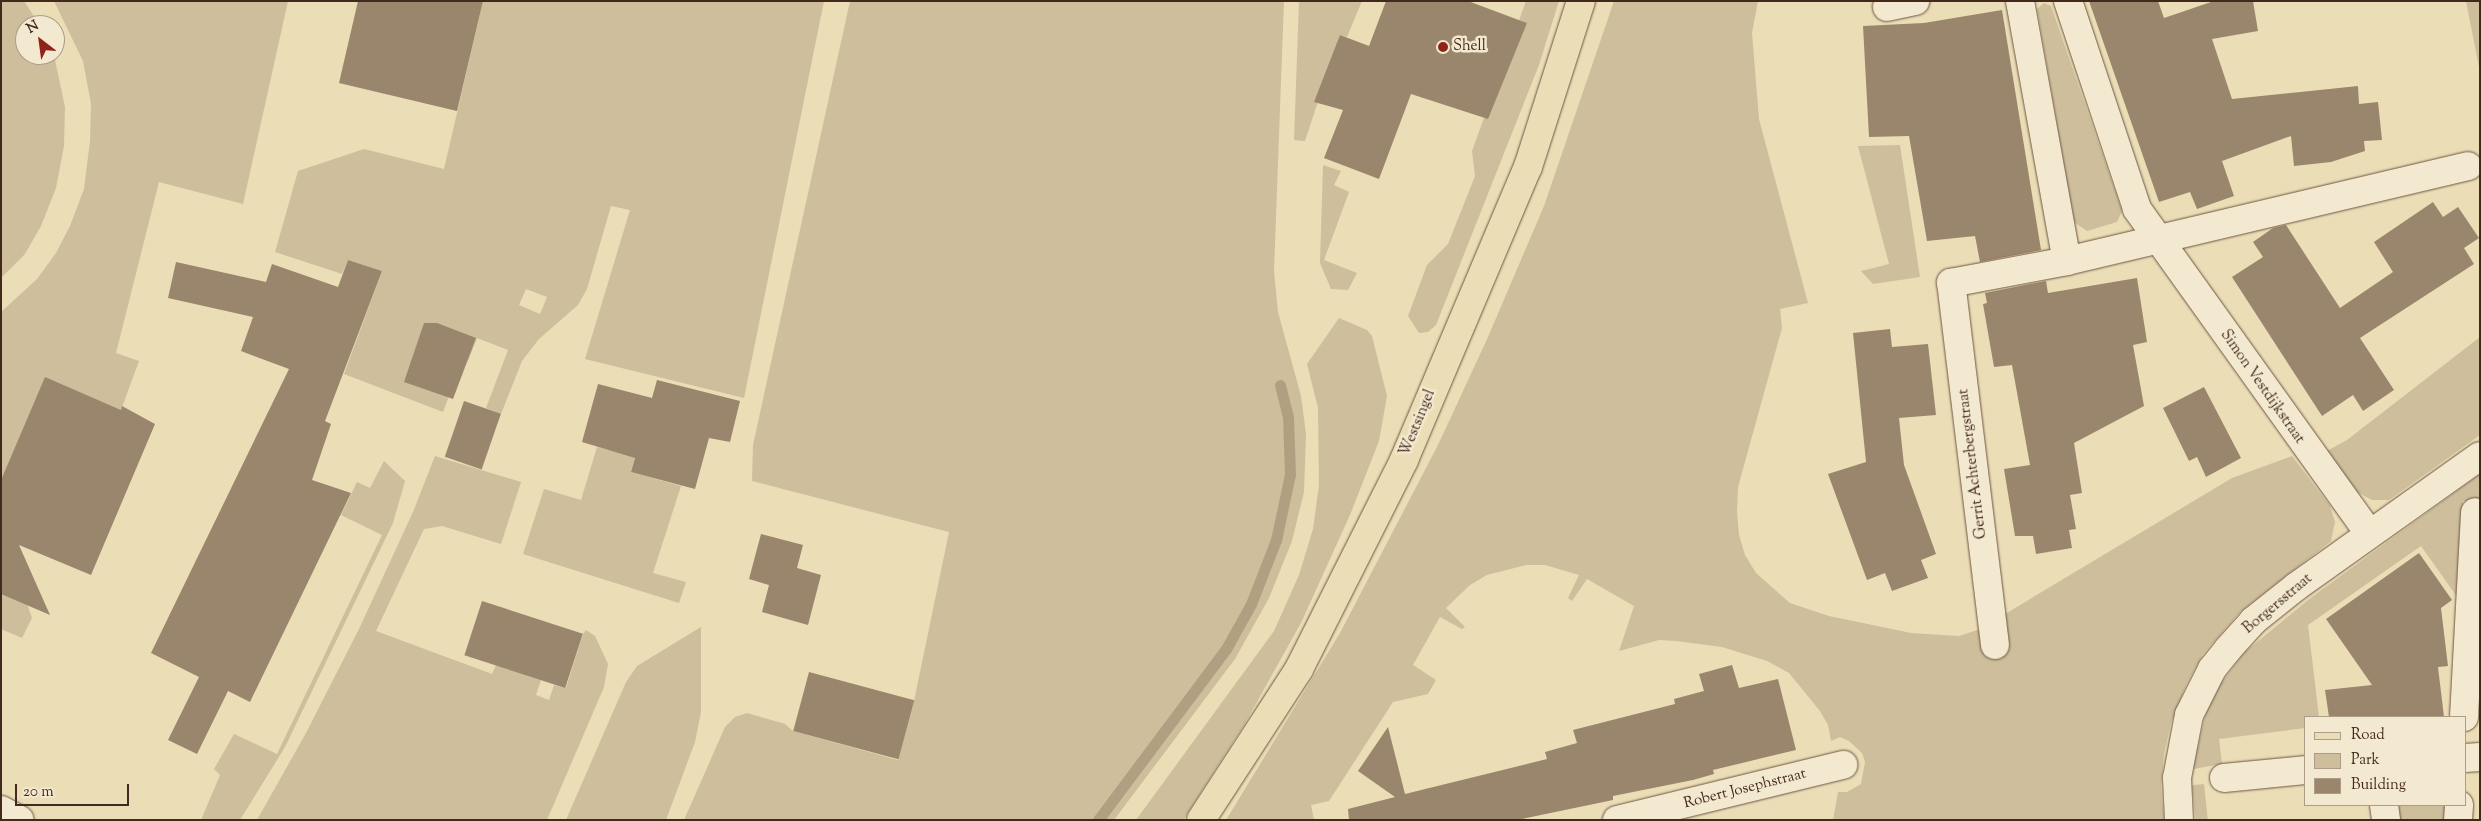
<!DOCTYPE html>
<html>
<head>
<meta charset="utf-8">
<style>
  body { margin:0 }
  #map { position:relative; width:2481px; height:821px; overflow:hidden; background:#ebddb6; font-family:"Sorts Mill Goudy",serif }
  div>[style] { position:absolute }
  .green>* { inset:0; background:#cebe9c; transform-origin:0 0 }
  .stream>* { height:11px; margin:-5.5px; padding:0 5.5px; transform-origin:5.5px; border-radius:5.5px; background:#b29f82 }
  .building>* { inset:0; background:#9a866c; transform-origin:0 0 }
  .roads { filter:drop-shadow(0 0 1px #6d5542) drop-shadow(0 0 1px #6d5542) }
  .minor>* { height:28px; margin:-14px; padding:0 14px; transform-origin:14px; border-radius:14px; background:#f2e9d0 }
  .major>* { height:28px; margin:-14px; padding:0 14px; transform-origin:14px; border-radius:14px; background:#ebddb6 }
  .dots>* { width:14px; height:14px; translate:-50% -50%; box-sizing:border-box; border:2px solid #f2e9d0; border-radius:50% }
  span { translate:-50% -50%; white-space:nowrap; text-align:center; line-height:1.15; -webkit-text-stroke:5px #f2e9d0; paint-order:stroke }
  .poi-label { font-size:15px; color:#43281c }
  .left { translate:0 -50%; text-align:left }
  .street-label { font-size:15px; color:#43281c }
  .frame { position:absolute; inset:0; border:2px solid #43281c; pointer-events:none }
  .legend { position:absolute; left:2304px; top:716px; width:162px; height:90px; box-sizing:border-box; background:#f2e9d0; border:1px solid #ac9c88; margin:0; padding:6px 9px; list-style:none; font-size:15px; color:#43281c }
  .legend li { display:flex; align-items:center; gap:10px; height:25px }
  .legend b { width:25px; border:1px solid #ac9c88 }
  .north { position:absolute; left:15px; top:15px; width:50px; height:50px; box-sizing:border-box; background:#f2e9d0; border:1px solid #ac9c88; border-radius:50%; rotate:330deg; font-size:14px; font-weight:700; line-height:20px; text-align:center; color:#43281c }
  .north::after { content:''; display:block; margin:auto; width:18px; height:22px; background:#8f2418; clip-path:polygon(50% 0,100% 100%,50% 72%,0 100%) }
  .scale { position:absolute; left:15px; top:784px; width:114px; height:22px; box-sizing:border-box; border:2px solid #43281c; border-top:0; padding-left:6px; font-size:15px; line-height:18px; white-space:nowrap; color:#43281c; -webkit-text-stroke:4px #f2e9d0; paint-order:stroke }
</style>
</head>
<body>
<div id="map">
  <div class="green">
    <i style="clip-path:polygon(1px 1px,24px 1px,30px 10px,39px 25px,25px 25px,25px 55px,54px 55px,65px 107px,64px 146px,56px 188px,41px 226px,25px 254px,1px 278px)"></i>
    <i style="clip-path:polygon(54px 1px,288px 1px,243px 204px,159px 182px,116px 353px,139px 361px,121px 410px,45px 378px,1px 480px,1px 312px,37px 279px,56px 253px,70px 226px,84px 189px,90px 141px,91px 104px,83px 61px)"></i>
    <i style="clip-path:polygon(evenodd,483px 1px,824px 1px,744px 398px,585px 359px,630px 210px,611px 206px,587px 289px,578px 305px,539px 339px,522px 361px,501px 414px,486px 408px,508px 350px,477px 338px,468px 361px,463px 360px,443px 412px,344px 374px,382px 271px,348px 260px,342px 274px,275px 252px,298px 171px,364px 149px,444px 169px,483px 1px,526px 289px,547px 297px,540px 314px,519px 305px,526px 289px)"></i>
    <i style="clip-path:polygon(850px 1px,1284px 1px,1274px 271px,1278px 312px,1301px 396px,1306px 434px,1304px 492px,1292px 541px,1269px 598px,1235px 659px,1114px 820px,684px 820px,725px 727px,735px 717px,747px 713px,785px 724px,793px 731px,898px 760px,914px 701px,949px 532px,752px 481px,753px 445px)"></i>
    <i style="clip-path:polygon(1299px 1px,1362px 1px,1347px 37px,1340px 35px,1305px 141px,1294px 140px)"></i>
    <i style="clip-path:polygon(1526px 1px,1559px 1px,1539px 65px,1436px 325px,1428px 332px,1419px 333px,1408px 316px,1427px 265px,1448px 244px,1475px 176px,1472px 151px)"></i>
    <i style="clip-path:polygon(1614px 1px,1758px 1px,1752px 33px,1759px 119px,1808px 303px,1780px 309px,1782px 328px,1738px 487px,1737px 512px,1739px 535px,1745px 555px,1756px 573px,1790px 603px,1829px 616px,1911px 633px,1959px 636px,1980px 629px,2232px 478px,2292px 456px,2330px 506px,2335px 522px,2331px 541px,2240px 612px,2203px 654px,2186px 685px,2171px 723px,2164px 754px,2161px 787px,2164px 820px,1833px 820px,1838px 792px,1847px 792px,1861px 784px,1865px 762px,1862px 753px,1849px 741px,1840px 737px,1831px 741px,1828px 725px,1820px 711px,1789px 673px,1767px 661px,1722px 647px,1676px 641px,1659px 640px,1619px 651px,1634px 606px,1587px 579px,1572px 601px,1568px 598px,1579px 575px,1545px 565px,1526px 565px,1487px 575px,1470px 585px,1446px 608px,1465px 627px,1462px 629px,1440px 617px,1413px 665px,1436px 680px,1428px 694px,1393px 702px,1329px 801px,1311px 805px,1314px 820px,1226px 820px,1340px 633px,1438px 445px,1488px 337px,1544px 206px)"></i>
    <i style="clip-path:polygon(2466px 1px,2480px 1px,2480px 72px,2476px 52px)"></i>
    <i style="clip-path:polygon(2044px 3px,2051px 6px,2122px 211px,2117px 222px,2087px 231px,2074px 222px,2037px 9px)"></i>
    <i style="clip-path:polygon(1900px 145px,1920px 277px,1873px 284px,1861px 271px,1889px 264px,1858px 146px)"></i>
    <i style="clip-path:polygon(1323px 165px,1341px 171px,1334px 185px,1349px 192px,1324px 260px,1357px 273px,1348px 290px,1331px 289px,1320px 263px)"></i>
    <i style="clip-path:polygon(1339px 318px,1367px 330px,1372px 336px,1387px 396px,1379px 441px,1350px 515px,1301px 623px,1244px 725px,1183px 820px,1136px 820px,1274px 631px,1299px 575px,1313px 529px,1319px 485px,1318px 408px,1307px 364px)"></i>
    <i style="clip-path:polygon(2480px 337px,2480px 435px,2389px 500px,2372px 500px,2353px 490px,2325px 452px,2347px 440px)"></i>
    <i style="clip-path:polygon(597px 447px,635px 457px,631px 472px,681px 486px,653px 573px,686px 582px,679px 603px,523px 554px,544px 489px,581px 500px)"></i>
    <i style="clip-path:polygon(435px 456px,521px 482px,501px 544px,442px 526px,424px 529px,376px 631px,492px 674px,496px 665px,541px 680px,536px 695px,549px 700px,554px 685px,566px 688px,583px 634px,586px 630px,595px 636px,608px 664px,604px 687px,547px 820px,257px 820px,306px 733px,359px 629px,413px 512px)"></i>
    <i style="clip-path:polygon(384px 461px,405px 481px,393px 523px,285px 747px,240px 820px,201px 820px,220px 775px,214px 769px,234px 734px,277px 754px,382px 535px,341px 515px,357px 482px,370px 488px)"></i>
    <i style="clip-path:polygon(2480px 474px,2480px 501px,2463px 501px,2463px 599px,2460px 601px,2421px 546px,2308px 625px,2319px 717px,2305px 717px,2305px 728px,2219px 739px,2222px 764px,2193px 769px,2206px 712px,2219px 686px,2245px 652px,2308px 600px)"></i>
    <i style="clip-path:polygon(1px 594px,26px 601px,32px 618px,22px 638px,1px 629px)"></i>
    <i style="clip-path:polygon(701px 627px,701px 712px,695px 742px,666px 820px,566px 820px,626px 682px,637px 666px)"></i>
    <i style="left:2204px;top:784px;width:36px;height:12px;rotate:84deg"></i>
    <i style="left:2395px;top:805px;width:55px;height:15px"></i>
  </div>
  <div class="stream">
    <i style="left:1098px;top:820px;width:214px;rotate:-53.2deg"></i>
    <i style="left:1226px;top:649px;width:51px;rotate:-60.9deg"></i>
    <i style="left:1251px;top:604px;width:69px;rotate:-68.7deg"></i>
    <i style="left:1276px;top:540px;width:67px;rotate:-78deg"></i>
    <i style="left:1290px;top:474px;width:57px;rotate:-92deg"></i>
    <i style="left:1288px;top:417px;width:33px;rotate:-104deg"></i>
  </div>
  <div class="building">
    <i style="clip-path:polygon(358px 1px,483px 1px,457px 111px,339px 83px)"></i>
    <i style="clip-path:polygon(1386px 1px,1468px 1px,1527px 23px,1488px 119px,1411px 94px,1379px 179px,1324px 158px,1343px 110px,1314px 102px,1340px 35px,1369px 46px)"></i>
    <i style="clip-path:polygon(2089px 1px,2158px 1px,2164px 18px,2214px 1px,2253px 1px,2258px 31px,2212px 39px,2232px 99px,2358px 86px,2359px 104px,2378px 102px,2382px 140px,2364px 141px,2365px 151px,2331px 162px,2294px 166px,2291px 136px,2222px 161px,2234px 196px,2197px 209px,2190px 192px,2159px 202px)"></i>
    <i style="clip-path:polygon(2002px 10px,2041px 250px,1980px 262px,1975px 236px,1927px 241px,1909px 136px,1869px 137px,1863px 26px,1924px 23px)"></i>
    <i style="clip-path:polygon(2433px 202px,2443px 217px,2458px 207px,2479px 238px,2464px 248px,2474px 264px,2360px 338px,2394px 390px,2363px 411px,2353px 395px,2322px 416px,2232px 277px,2263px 257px,2253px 242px,2273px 228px,2286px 225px,2340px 308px,2393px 272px,2374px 242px)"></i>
    <i style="clip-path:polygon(348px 260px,382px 271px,325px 421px,331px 424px,312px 480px,351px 493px,250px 702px,228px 691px,197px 754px,168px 740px,199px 677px,151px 653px,289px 369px,241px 351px,253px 317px,168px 298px,176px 262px,266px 282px,272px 264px,338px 287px)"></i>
    <i style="clip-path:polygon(2137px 278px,2147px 342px,2133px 345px,2144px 406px,2074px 443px,2082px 493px,2070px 495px,2076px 529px,2069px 530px,2072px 548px,2036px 554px,2033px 536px,2015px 536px,2004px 469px,2030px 465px,2012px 365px,1994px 367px,1983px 304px,1987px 303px,1985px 293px,2046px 281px,2048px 293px)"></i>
    <i style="clip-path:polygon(424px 323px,437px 323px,476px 338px,453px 399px,404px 382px)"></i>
    <i style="clip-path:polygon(1890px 329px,1892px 347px,1928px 344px,1936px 415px,1899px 418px,1904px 465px,1936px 554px,1921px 560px,1928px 578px,1892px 591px,1885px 573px,1867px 580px,1828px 474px,1866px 462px,1853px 333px)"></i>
    <i style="clip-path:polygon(45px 377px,121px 410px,122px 406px,155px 424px,91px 575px,19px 545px,50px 615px,1px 594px,1px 480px)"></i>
    <i style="clip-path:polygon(657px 380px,740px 401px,730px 442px,709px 438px,695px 489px,631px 472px,635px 458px,582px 442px,598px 384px,652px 398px)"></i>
    <i style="clip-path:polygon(2204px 387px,2241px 458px,2206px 477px,2197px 457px,2189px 461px,2163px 408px)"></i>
    <i style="left:464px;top:401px;width:39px;height:59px;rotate:19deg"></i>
    <i style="clip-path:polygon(761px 534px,803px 545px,797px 568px,821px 575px,808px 625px,762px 612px,769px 585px,749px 579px)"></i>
    <i style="clip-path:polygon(2419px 553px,2452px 600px,2441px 608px,2448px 666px,2438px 667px,2444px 717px,2329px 717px,2325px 690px,2372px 685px,2326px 619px)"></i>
    <i style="left:482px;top:601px;width:106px;height:57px;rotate:18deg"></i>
    <i style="clip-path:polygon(1732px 665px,1739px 688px,1778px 679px,1796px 750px,1713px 770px,1714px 774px,1693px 780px,1613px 796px,1613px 800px,1517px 820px,1349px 820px,1348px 809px,1395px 797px,1358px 771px,1388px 727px,1405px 794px,1547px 759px,1545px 752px,1577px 743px,1573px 730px,1675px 704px,1674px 699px,1704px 691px,1699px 674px)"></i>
    <i style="left:809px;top:672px;width:109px;height:61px;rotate:15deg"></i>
  </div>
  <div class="roads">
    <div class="minor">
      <i style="left:2020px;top:1px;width:264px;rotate:79.8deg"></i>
      <i style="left:2068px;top:1px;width:219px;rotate:71.6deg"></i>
      <i style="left:2137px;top:209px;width:398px;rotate:54.4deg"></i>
      <i style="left:1887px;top:7px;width:29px;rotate:-12deg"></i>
      <i style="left:1995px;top:645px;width:365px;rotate:-96.9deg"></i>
      <i style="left:1951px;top:283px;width:118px;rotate:-10.7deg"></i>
      <i style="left:2067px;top:261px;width:412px;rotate:-13.3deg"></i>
      <i style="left:2464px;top:717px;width:205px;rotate:-86.9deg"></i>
      <i style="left:2465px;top:758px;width:15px;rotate:-4deg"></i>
      <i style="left:2224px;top:778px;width:81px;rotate:-5.6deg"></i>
      <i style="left:2384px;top:805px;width:15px;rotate:82deg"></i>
      <i style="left:1px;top:810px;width:21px;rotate:28deg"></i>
      <i style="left:1617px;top:820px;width:233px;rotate:-13.7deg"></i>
      <i style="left:2179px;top:820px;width:42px;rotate:-92.7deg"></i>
      <i style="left:2177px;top:778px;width:64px;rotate:-79.2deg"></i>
      <i style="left:2189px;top:715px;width:51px;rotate:-63.4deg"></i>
      <i style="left:2212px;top:669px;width:26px;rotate:-51deg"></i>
      <i style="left:2228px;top:649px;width:38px;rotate:-48deg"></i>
      <i style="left:2253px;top:621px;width:56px;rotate:-38.5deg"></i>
      <i style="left:2297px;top:586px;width:224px;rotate:-35.4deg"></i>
      <i style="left:2458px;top:820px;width:15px;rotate:-86deg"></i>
    </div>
    <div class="major">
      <i style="left:1201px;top:820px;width:180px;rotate:-57deg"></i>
      <i style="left:1299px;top:669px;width:234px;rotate:-63.3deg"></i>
      <i style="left:1404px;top:460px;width:318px;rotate:-67.1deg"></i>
      <i style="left:1528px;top:167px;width:174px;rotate:-72.3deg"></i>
    </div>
  </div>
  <div class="dots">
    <i style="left:1443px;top:47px;background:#8f2418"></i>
  </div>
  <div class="poi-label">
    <span class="left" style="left:1453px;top:47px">Shell</span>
  </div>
  <div class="street-label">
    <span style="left:2262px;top:387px;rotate:55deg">Simon Vestdijkstraat</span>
    <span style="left:1418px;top:423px;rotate:-68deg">Westsingel</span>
    <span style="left:1973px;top:464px;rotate:-97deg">Gerrit Achterbergstraat</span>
    <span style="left:2278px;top:604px;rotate:-40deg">Borgersstraat</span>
    <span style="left:1745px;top:789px;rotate:-14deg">Robert Josephstraat</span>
  </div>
  <div class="frame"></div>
  <ul class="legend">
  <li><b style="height:6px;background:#ebddb6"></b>Road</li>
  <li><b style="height:14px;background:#cebe9c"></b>Park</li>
  <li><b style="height:14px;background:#9a866c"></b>Building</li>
  </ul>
  <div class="north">N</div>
  <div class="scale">20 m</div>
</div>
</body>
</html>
